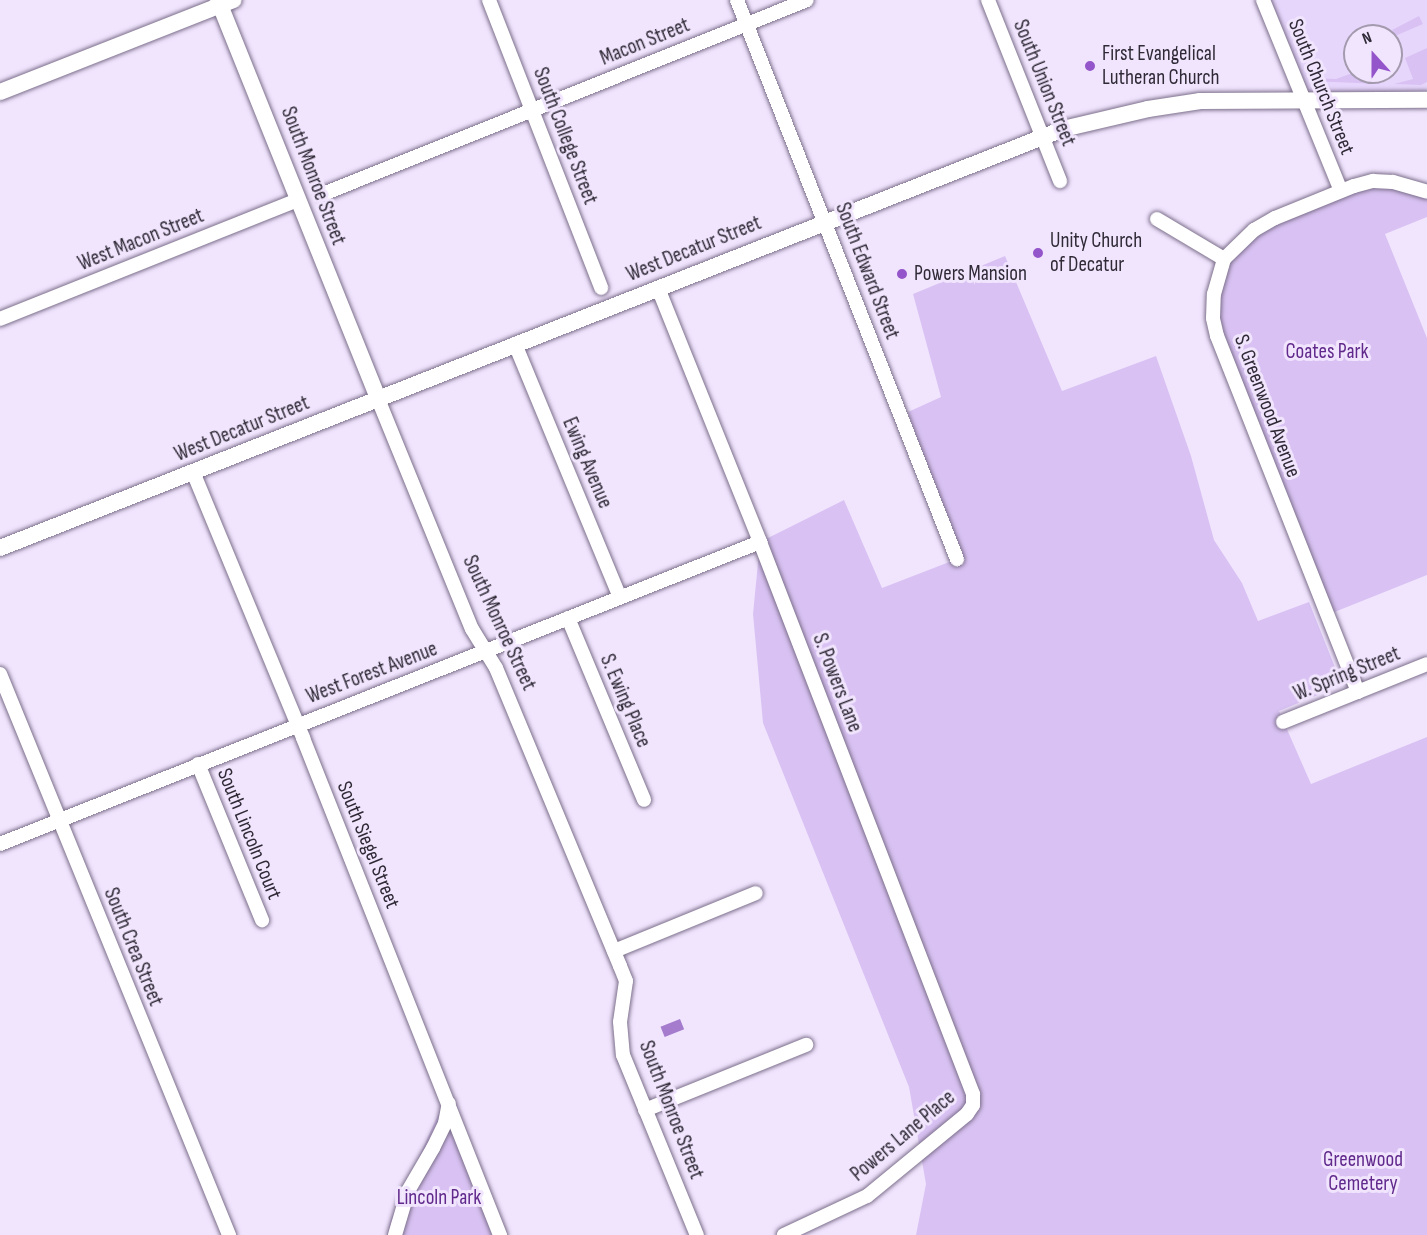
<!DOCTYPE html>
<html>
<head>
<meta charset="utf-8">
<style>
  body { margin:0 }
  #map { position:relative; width:1427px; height:1235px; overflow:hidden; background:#f1e5fe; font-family:"Sofia Sans Condensed",sans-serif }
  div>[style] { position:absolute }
  .built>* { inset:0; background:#e7d6fc }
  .green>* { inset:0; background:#d9c2f3 }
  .water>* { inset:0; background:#a47bcd; transform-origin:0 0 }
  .roads { filter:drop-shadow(0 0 2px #7c6f8b) drop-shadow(0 0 2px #7c6f8b) }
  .minor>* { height:14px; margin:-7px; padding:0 7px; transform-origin:7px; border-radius:7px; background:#fff }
  .tertiary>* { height:16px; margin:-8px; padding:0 8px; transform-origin:8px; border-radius:8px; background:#fff }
  .dots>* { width:16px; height:16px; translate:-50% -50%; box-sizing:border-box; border:3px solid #f1e5fe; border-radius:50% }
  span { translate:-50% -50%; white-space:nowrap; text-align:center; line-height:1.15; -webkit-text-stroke:6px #f1e5fe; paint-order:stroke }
  .street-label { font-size:21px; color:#2f2a36 }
  .poi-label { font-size:21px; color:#2f2a36 }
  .left { translate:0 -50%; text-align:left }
  .park-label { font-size:21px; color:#60298b }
  .north { position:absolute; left:1343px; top:24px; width:60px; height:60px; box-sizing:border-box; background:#f1e5fe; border:2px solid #a39aae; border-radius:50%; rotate:339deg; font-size:16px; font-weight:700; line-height:24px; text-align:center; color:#2f2a36 }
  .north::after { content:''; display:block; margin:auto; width:21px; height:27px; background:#9454ca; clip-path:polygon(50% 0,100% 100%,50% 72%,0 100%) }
</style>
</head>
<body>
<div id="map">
  <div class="built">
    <i style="clip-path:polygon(evenodd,1267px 0,1427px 0,1427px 96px,1306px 96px,1267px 0,1355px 36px,1391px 36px,1391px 72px,1355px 72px,1355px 36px)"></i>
  </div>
  <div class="green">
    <i style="clip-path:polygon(1419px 16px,1423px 24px,1395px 36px,1392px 30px)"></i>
    <i style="clip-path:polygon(1299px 48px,1314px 78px,1336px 79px,1355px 72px,1375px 72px,1380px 84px,1311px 81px)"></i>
    <i style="clip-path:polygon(1427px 48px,1427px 82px,1421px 85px,1394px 84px,1413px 79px,1405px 58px)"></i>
    <i style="clip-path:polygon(1373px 181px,1427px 192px,1427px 217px,1385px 234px,1427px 338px,1427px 575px,1327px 615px,1225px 357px,1214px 294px,1218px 277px,1254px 230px)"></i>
    <i style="clip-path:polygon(1005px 256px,1062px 391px,1156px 356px,1191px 456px,1214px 540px,1242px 583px,1258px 621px,1309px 602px,1342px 685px,1279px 711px,1311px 784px,1427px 737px,1427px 1235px,916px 1235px,926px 1184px,909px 1087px,763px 723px,753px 614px,760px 542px,844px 500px,882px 588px,957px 559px,908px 412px,941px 397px,913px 294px)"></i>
    <i style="clip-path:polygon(442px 1106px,494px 1235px,387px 1235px,391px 1219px)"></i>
  </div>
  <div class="water">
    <i style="left:680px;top:1019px;width:11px;height:21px;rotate:68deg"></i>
  </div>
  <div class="roads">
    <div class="minor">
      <i style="left:489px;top:0;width:309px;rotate:68.7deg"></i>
      <i style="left:737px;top:0;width:601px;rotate:68.52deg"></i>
      <i style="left:988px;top:0;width:195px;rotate:68.3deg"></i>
      <i style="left:1263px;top:0;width:206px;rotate:67.8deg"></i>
      <i style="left:323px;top:194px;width:521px;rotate:-21.84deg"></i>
      <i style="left:1157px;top:219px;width:78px;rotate:30.8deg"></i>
      <i style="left:658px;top:288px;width:274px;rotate:68.1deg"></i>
      <i style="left:760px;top:542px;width:592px;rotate:68.9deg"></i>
      <i style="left:973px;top:1094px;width:11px;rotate:90deg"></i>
      <i style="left:973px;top:1105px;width:11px;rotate:124deg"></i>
      <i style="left:967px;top:1114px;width:129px;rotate:140.6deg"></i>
      <i style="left:867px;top:1196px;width:92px;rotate:154.8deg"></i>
      <i style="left:0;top:319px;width:321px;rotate:-21.8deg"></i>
      <i style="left:515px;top:344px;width:274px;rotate:67.5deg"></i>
      <i style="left:378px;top:399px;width:248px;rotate:67.8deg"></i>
      <i style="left:472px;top:629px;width:46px;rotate:58.4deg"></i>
      <i style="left:496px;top:668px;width:323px;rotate:67.4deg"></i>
      <i style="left:620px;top:966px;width:16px;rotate:68deg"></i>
      <i style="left:626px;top:981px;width:41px;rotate:98.3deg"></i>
      <i style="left:620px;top:1022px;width:33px;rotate:85deg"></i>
      <i style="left:623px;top:1055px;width:195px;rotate:67.7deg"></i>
      <i style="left:193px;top:472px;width:288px;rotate:67.5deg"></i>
      <i style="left:303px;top:738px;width:535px;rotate:68.38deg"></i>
      <i style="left:568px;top:618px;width:197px;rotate:67.3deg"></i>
      <i style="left:0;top:674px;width:606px;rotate:67.79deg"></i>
      <i style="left:1358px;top:692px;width:383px;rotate:-111.6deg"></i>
      <i style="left:1217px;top:336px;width:18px;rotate:-103deg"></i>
      <i style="left:1213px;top:318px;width:24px;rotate:-88deg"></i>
      <i style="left:1214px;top:294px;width:36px;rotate:-74deg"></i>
      <i style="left:1224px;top:259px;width:42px;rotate:-44deg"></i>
      <i style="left:1254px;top:230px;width:24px;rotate:-30deg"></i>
      <i style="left:1275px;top:218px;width:85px;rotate:-22.1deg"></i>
      <i style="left:1354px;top:186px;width:20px;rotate:-15deg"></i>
      <i style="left:1373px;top:181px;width:20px;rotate:3deg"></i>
      <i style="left:1393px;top:182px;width:35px;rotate:16deg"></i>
      <i style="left:1283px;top:722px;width:155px;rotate:-21.9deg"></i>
      <i style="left:198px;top:764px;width:169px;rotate:67.7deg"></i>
      <i style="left:0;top:844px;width:818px;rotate:-21.67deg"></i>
      <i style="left:614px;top:951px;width:153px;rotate:-22.2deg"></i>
      <i style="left:645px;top:1110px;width:174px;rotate:-22deg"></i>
      <i style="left:395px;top:1235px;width:46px;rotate:-73.5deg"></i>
      <i style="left:408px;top:1191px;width:50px;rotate:-59.8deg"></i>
      <i style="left:433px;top:1148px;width:28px;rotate:-64deg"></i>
      <i style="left:445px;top:1123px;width:20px;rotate:-79deg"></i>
    </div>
    <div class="tertiary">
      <i style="left:218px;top:0;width:430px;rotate:68.1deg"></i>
      <i style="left:0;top:92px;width:251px;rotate:-21.5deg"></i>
      <i style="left:0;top:548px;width:1143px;rotate:-21.51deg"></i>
      <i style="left:1063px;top:129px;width:87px;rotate:-13.2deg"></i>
      <i style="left:1148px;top:109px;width:53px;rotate:-8.7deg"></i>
      <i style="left:1200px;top:101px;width:227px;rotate:-0.3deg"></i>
    </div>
  </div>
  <div class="dots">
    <i style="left:1090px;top:66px;background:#9454ca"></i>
    <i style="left:1038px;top:253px;background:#9454ca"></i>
    <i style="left:902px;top:274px;background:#9454ca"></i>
  </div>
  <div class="street-label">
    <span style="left:645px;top:42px;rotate:-22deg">Macon Street</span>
    <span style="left:1044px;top:83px;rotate:68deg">South Union Street</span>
    <span style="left:1321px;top:87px;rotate:68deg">South Church Street</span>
    <span style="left:565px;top:136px;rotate:69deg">South College Street</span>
    <span style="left:313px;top:176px;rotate:69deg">South Monroe Street</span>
    <span style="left:141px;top:240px;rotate:-22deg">West Macon Street</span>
    <span style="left:694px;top:249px;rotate:-22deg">West Decatur Street</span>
    <span style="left:867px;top:271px;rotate:69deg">South Edward Street</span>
    <span style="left:1267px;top:406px;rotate:69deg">S. Greenwood Avenue</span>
    <span style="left:242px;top:429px;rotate:-22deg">West Decatur Street</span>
    <span style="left:587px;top:463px;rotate:67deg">Ewing Avenue</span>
    <span style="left:499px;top:623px;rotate:65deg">South Monroe Street</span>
    <span style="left:372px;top:673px;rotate:-21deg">West Forest Avenue</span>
    <span style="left:1347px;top:674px;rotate:-22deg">W. Spring Street</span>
    <span style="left:837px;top:683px;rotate:69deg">S. Powers Lane</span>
    <span style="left:625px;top:701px;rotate:67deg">S. Ewing Place</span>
    <span style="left:249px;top:834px;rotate:68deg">South Lincoln Court</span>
    <span style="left:368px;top:845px;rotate:68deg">South Siegel Street</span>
    <span style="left:133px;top:947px;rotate:68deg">South Crea Street</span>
    <span style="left:671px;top:1110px;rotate:69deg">South Monroe Street</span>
    <span style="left:903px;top:1136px;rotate:-40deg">Powers Lane Place</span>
  </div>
  <div class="poi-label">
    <span class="left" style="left:1102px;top:66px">First Evangelical<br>Lutheran Church</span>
    <span class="left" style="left:1050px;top:253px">Unity Church<br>of Decatur</span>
    <span class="left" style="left:914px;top:274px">Powers Mansion</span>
  </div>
  <div class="park-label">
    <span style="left:1327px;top:352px">Coates Park</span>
    <span style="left:1363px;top:1172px">Greenwood<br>Cemetery</span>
    <span style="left:439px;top:1198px">Lincoln Park</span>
  </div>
  <div class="north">N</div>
</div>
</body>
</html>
